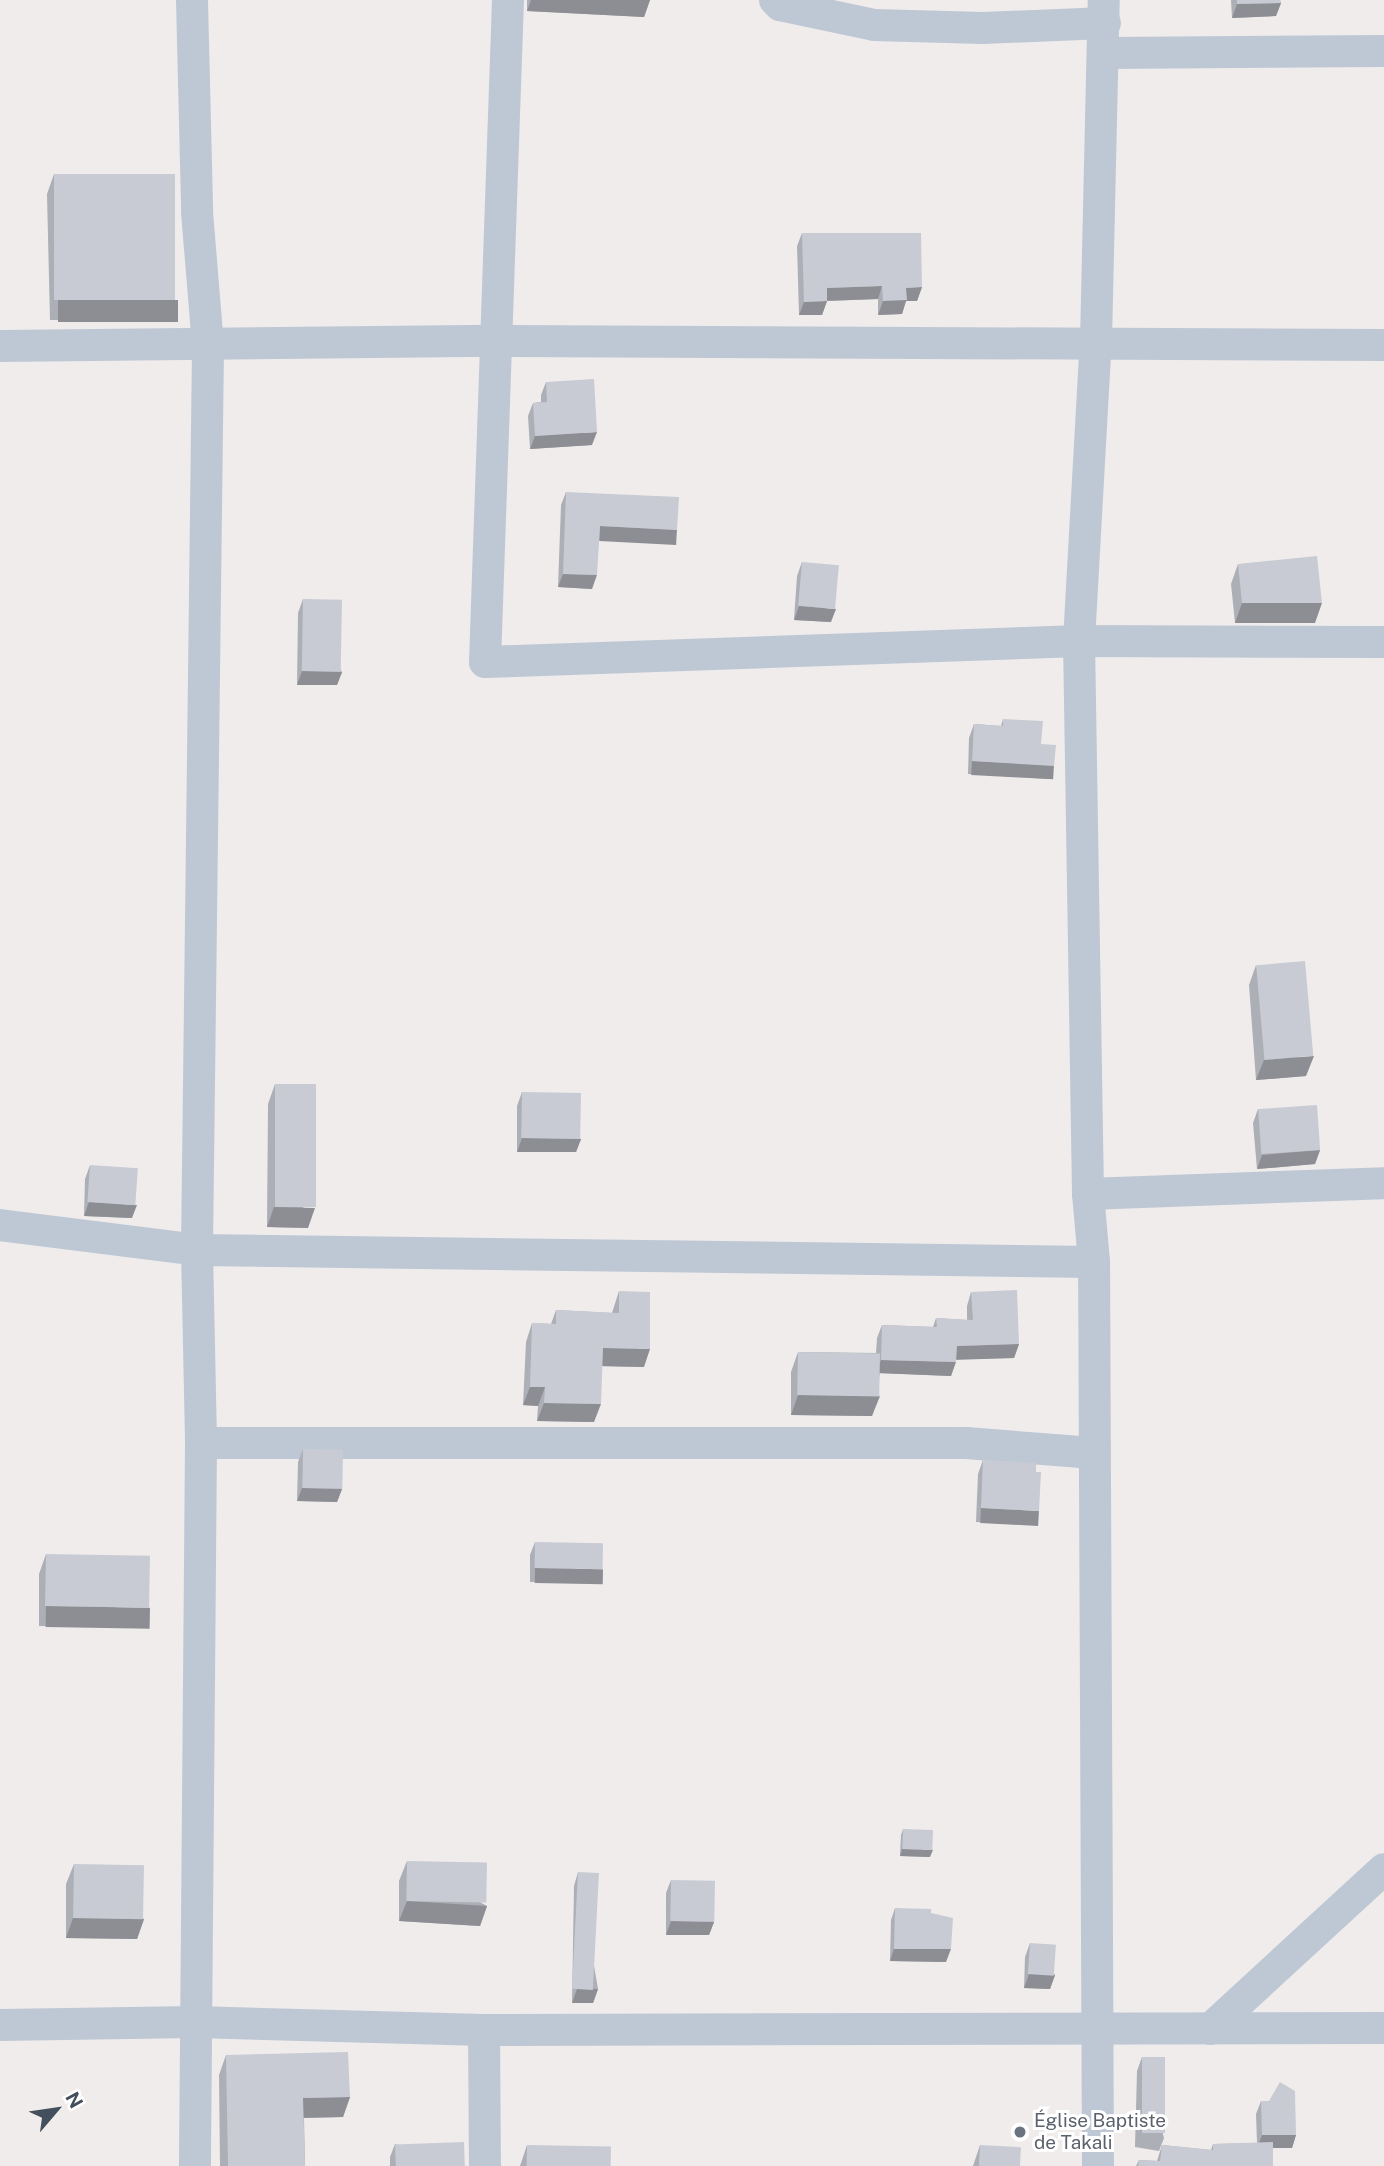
<!DOCTYPE html>
<html>
<head>
<meta charset="utf-8">
<style>
  body { margin:0 }
  #map { position:relative; width:1384px; height:2166px; overflow:hidden; background:#f0ecec; font-family:"Public Sans",sans-serif }
  div>[style] { position:absolute }
  .minor>* { height:32px; margin:-16px; padding:0 16px; transform-origin:16px; border-radius:16px; background:#bec8d4 }
  .wall>* { inset:0; background:#acafb5 }
  .shaded-wall>* { inset:0; background:#8c8e94; transform-origin:0 0 }
  .building>* { inset:0; background:#c8cbd3; transform-origin:0 0 }
  .dots>* { width:19px; height:19px; translate:-50% -50%; box-sizing:border-box; border:4px solid #fff; border-radius:50% }
  span { translate:-50% -50%; white-space:nowrap; text-align:center; line-height:1.15; -webkit-text-stroke:6px #fff; paint-order:stroke }
  .worship-label { font-size:19px; color:#5b616d }
  .left { translate:0 -50%; text-align:left }
  .north { position:absolute; left:21px; top:2075px; width:70px; height:70px; -webkit-text-stroke:5px #fff; paint-order:stroke; rotate:61deg; font-size:19px; font-weight:700; line-height:28px; text-align:center; color:#434f5c }
  .north::after { content:''; display:block; margin:auto; width:24px; height:32px; background:#434f5c; clip-path:polygon(50% 0,100% 100%,50% 72%,0 100%) }
</style>
</head>
<body>
<div id="map">
  <div class="minor">
    <i style="left:192px;top:0;width:212px;rotate:88.6deg"></i>
    <i style="left:197px;top:212px;width:135px;rotate:85.3deg"></i>
    <i style="left:208px;top:347px;width:903px;rotate:90.7deg"></i>
    <i style="left:197px;top:1250px;width:193px;rotate:88.8deg"></i>
    <i style="left:201px;top:1443px;width:723px;rotate:90.48deg"></i>
    <i style="left:508px;top:0;width:662px;rotate:91.99deg"></i>
    <i style="left:485px;top:662px;width:594px;rotate:-2.02deg"></i>
    <i style="left:1079px;top:641px;width:305px;rotate:0.2deg"></i>
    <i style="left:775px;top:0;width:7px;rotate:45deg"></i>
    <i style="left:780px;top:5px;width:96px;rotate:12deg"></i>
    <i style="left:874px;top:25px;width:109px;rotate:1.6deg"></i>
    <i style="left:983px;top:28px;width:122px;rotate:-2.3deg"></i>
    <i style="left:1105px;top:53px;width:279px;rotate:-0.4deg"></i>
    <i style="left:0;top:346px;width:494px;rotate:-0.6deg"></i>
    <i style="left:494px;top:341px;width:890px;rotate:0.26deg"></i>
    <i style="left:1088px;top:1194px;width:296px;rotate:-2.1deg"></i>
    <i style="left:0;top:1225px;width:199px;rotate:7.2deg"></i>
    <i style="left:197px;top:1250px;width:897px;rotate:0.77deg"></i>
    <i style="left:201px;top:1443px;width:765px"></i>
    <i style="left:966px;top:1443px;width:128px;rotate:4.5deg"></i>
    <i style="left:0;top:2025px;width:195px;rotate:-0.9deg"></i>
    <i style="left:195px;top:2022px;width:289px;rotate:1.6deg"></i>
    <i style="left:484px;top:2030px;width:900px;rotate:-0.13deg"></i>
    <i style="left:1210px;top:2029px;width:236px;rotate:-42.6deg"></i>
    <i style="left:484px;top:2030px;width:136px;rotate:89.6deg"></i>
    <i style="left:1098px;top:2166px;width:904px;rotate:-90.25deg"></i>
    <i style="left:1094px;top:1262px;width:68px;rotate:-95deg"></i>
    <i style="left:1088px;top:1194px;width:553px;rotate:-90.93deg"></i>
    <i style="left:1079px;top:641px;width:300px;rotate:-86.8deg"></i>
    <i style="left:1096px;top:341px;width:341px;rotate:-88.7deg"></i>
  </div>
  <div class="wall">
    <i style="clip-path:polygon(527px 0,650px 0,644px 17px,527px 11px)"></i>
    <i style="clip-path:polygon(1231px 0,1280px 0,1281px 3px,1276px 16px,1232px 18px)"></i>
    <i style="clip-path:polygon(54px 174px,171px 321px,50px 320px,47px 194px)"></i>
    <i style="clip-path:polygon(802px 233px,922px 287px,917px 301px,906px 301px,902px 314px,878px 315px,878px 299px,827px 301px,822px 315px,799px 315px,797px 246px)"></i>
    <i style="clip-path:polygon(546px 382px,592px 445px,530px 449px,528px 416px,533px 403px,541px 402px,541px 395px)"></i>
    <i style="clip-path:polygon(566px 492px,677px 530px,672px 544px,599px 540px,592px 589px,558px 587px,561px 505px)"></i>
    <i style="clip-path:polygon(802px 562px,831px 622px,794px 620px,797px 576px)"></i>
    <i style="clip-path:polygon(1238px 564px,1315px 623px,1235px 623px,1231px 584px)"></i>
    <i style="clip-path:polygon(303px 599px,342px 672px,337px 685px,297px 685px,298px 613px)"></i>
    <i style="clip-path:polygon(1003px 719px,1054px 766px,1049px 779px,968px 774px,969px 738px,974px 724px,1001px 726px)"></i>
    <i style="clip-path:polygon(1256px 965px,1306px 1076px,1256px 1080px,1249px 985px)"></i>
    <i style="clip-path:polygon(275px 1084px,308px 1228px,267px 1227px,268px 1104px)"></i>
    <i style="clip-path:polygon(522px 1092px,581px 1139px,576px 1152px,517px 1152px,517px 1106px)"></i>
    <i style="clip-path:polygon(1258px 1109px,1320px 1150px,1315px 1164px,1257px 1169px,1253px 1123px)"></i>
    <i style="clip-path:polygon(90px 1165px,132px 1218px,84px 1216px,85px 1179px)"></i>
    <i style="clip-path:polygon(619px 1291px,644px 1367px,602px 1366px,594px 1422px,537px 1421px,538px 1406px,523px 1405px,526px 1342px,532px 1323px,551px 1324px,556px 1310px,612px 1313px)"></i>
    <i style="clip-path:polygon(971px 1292px,1019px 1344px,1014px 1358px,956px 1359px,951px 1376px,880px 1373px,872px 1416px,791px 1415px,791px 1372px,798px 1352px,876px 1353px,877px 1338px,882px 1325px,933px 1327px,936px 1318px,967px 1320px,967px 1306px)"></i>
    <i style="clip-path:polygon(303px 1449px,342px 1489px,337px 1502px,297px 1501px,298px 1462px)"></i>
    <i style="clip-path:polygon(983px 1460px,1034px 1525px,976px 1522px,978px 1474px)"></i>
    <i style="clip-path:polygon(535px 1542px,598px 1583px,530px 1582px,530px 1555px)"></i>
    <i style="clip-path:polygon(46px 1554px,143px 1627px,39px 1626px,39px 1574px)"></i>
    <i style="clip-path:polygon(903px 1829px,930px 1857px,900px 1856px,901px 1835px)"></i>
    <i style="clip-path:polygon(407px 1861px,487px 1906px,480px 1926px,399px 1921px,399px 1881px)"></i>
    <i style="clip-path:polygon(74px 1864px,144px 1919px,137px 1939px,66px 1938px,66px 1884px)"></i>
    <i style="clip-path:polygon(578px 1872px,598px 1989px,593px 2003px,572px 2003px,574px 1886px)"></i>
    <i style="clip-path:polygon(671px 1880px,714px 1922px,709px 1935px,666px 1935px,666px 1893px)"></i>
    <i style="clip-path:polygon(895px 1908px,931px 1913px,946px 1962px,890px 1961px,891px 1920px)"></i>
    <i style="clip-path:polygon(1030px 1943px,1055px 1975px,1050px 1989px,1024px 1988px,1025px 1957px)"></i>
    <i style="clip-path:polygon(226px 2055px,350px 2097px,343px 2117px,304px 2118px,305px 2166px,220px 2166px,219px 2075px)"></i>
    <i style="clip-path:polygon(1142px 2057px,1164px 2138px,1159px 2151px,1135px 2147px,1137px 2071px)"></i>
    <i style="clip-path:polygon(1261px 2101px,1296px 2135px,1292px 2148px,1273px 2148px,1273px 2166px,1136px 2166px,1139px 2160px,1157px 2161px,1162px 2145px,1211px 2150px,1213px 2144px,1257px 2143px,1256px 2114px)"></i>
    <i style="clip-path:polygon(395px 2144px,465px 2166px,390px 2166px,390px 2157px)"></i>
    <i style="clip-path:polygon(527px 2145px,611px 2166px,520px 2166px)"></i>
    <i style="clip-path:polygon(980px 2145px,1020px 2166px,973px 2166px)"></i>
  </div>
  <div class="shaded-wall">
    <i style="clip-path:polygon(531px 0,650px 0,644px 17px,527px 11px)"></i>
    <i style="clip-path:polygon(1281px 3px,1276px 16px,1232px 18px,1237px 4px)"></i>
    <i style="clip-path:polygon(882px 286px,878px 299px,822px 301px,827px 288px)"></i>
    <i style="clip-path:polygon(922px 287px,917px 301px,906px 301px,902px 314px,878px 315px,883px 301px,906px 288px)"></i>
    <i style="left:58px;top:300px;width:120px;height:22px"></i>
    <i style="clip-path:polygon(827px 301px,822px 315px,799px 315px,804px 302px)"></i>
    <i style="clip-path:polygon(597px 432px,592px 445px,530px 449px,535px 436px)"></i>
    <i style="left:600px;top:526px;width:77px;height:15px;rotate:3deg"></i>
    <i style="clip-path:polygon(563px 574px,597px 575px,592px 589px,558px 587px)"></i>
    <i style="clip-path:polygon(1242px 603px,1322px 603px,1315px 623px,1235px 623px)"></i>
    <i style="clip-path:polygon(799px 606px,836px 609px,831px 622px,794px 620px)"></i>
    <i style="clip-path:polygon(302px 671px,342px 672px,337px 685px,297px 685px)"></i>
    <i style="left:972px;top:761px;width:82px;height:14px;rotate:3deg"></i>
    <i style="clip-path:polygon(1314px 1056px,1306px 1076px,1256px 1080px,1264px 1060px)"></i>
    <i style="clip-path:polygon(522px 1138px,581px 1139px,576px 1152px,517px 1152px)"></i>
    <i style="clip-path:polygon(1320px 1150px,1315px 1164px,1257px 1169px,1262px 1155px)"></i>
    <i style="clip-path:polygon(89px 1202px,137px 1205px,132px 1218px,84px 1216px)"></i>
    <i style="clip-path:polygon(274px 1207px,315px 1208px,308px 1228px,267px 1227px)"></i>
    <i style="clip-path:polygon(1019px 1344px,1014px 1358px,952px 1360px,957px 1346px)"></i>
    <i style="clip-path:polygon(603px 1348px,650px 1349px,644px 1367px,596px 1366px)"></i>
    <i style="clip-path:polygon(881px 1360px,956px 1362px,951px 1376px,876px 1373px)"></i>
    <i style="clip-path:polygon(530px 1387px,545px 1387px,538px 1406px,523px 1405px)"></i>
    <i style="clip-path:polygon(798px 1395px,880px 1396px,872px 1416px,791px 1415px)"></i>
    <i style="clip-path:polygon(544px 1403px,601px 1404px,594px 1422px,537px 1421px)"></i>
    <i style="clip-path:polygon(302px 1488px,342px 1489px,337px 1502px,297px 1501px)"></i>
    <i style="left:981px;top:1508px;width:58px;height:15px;rotate:3deg"></i>
    <i style="left:535px;top:1568px;width:68px;height:15px;rotate:1deg"></i>
    <i style="left:46px;top:1606px;width:104px;height:21px;rotate:1deg"></i>
    <i style="clip-path:polygon(902px 1849px,933px 1850px,930px 1857px,900px 1856px)"></i>
    <i style="clip-path:polygon(407px 1901px,487px 1906px,480px 1926px,399px 1921px)"></i>
    <i style="clip-path:polygon(73px 1918px,144px 1919px,137px 1939px,66px 1938px)"></i>
    <i style="clip-path:polygon(671px 1921px,714px 1922px,709px 1935px,666px 1935px)"></i>
    <i style="clip-path:polygon(894px 1949px,951px 1949px,946px 1962px,890px 1961px)"></i>
    <i style="clip-path:polygon(1029px 1974px,1055px 1975px,1050px 1989px,1024px 1988px)"></i>
    <i style="clip-path:polygon(577px 1989px,598px 1989px,593px 2003px,572px 2003px)"></i>
    <i style="clip-path:polygon(350px 2097px,343px 2117px,296px 2118px,303px 2098px)"></i>
    <i style="clip-path:polygon(1262px 2135px,1296px 2135px,1292px 2148px,1257px 2148px)"></i>
  </div>
  <div class="building">
    <i style="clip-path:polygon(1237px 0,1280px 0,1281px 3px,1237px 4px)"></i>
    <i style="left:54px;top:174px;width:121px;height:126px"></i>
    <i style="clip-path:polygon(802px 233px,921px 233px,922px 287px,906px 288px,907px 300px,883px 301px,882px 286px,827px 288px,827px 301px,804px 302px)"></i>
    <i style="clip-path:polygon(594px 379px,597px 432px,535px 436px,533px 403px,547px 402px,546px 382px)"></i>
    <i style="clip-path:polygon(566px 492px,679px 497px,677px 530px,600px 526px,597px 575px,563px 574px)"></i>
    <i style="clip-path:polygon(1317px 556px,1322px 603px,1242px 603px,1238px 564px)"></i>
    <i style="left:802px;top:562px;width:37px;height:44px;rotate:5deg"></i>
    <i style="left:303px;top:599px;width:39px;height:72px;rotate:1deg"></i>
    <i style="clip-path:polygon(1003px 719px,1043px 721px,1041px 744px,1056px 745px,1054px 766px,972px 761px,974px 724px,1003px 726px)"></i>
    <i style="left:1305px;top:961px;width:95px;height:49px;rotate:85deg"></i>
    <i style="left:275px;top:1084px;width:41px;height:123px"></i>
    <i style="left:522px;top:1092px;width:59px;height:46px;rotate:1deg"></i>
    <i style="left:1317px;top:1105px;width:45px;height:59px;rotate:86deg"></i>
    <i style="left:90px;top:1165px;width:48px;height:37px;rotate:4deg"></i>
    <i style="clip-path:polygon(1017px 1290px,1019px 1344px,957px 1346px,956px 1362px,881px 1360px,882px 1325px,937px 1327px,936px 1318px,973px 1320px,971px 1292px)"></i>
    <i style="clip-path:polygon(619px 1291px,650px 1292px,650px 1349px,603px 1348px,601px 1404px,544px 1403px,545px 1387px,530px 1387px,532px 1323px,556px 1324px,556px 1310px,619px 1313px)"></i>
    <i style="left:798px;top:1352px;width:82px;height:43px;rotate:1deg"></i>
    <i style="left:303px;top:1449px;width:40px;height:39px;rotate:1deg"></i>
    <i style="clip-path:polygon(983px 1460px,1036px 1463px,1036px 1472px,1041px 1472px,1039px 1511px,981px 1508px)"></i>
    <i style="left:535px;top:1542px;width:68px;height:26px;rotate:1deg"></i>
    <i style="left:46px;top:1554px;width:104px;height:52px;rotate:1deg"></i>
    <i style="left:903px;top:1829px;width:30px;height:20px;rotate:2deg"></i>
    <i style="left:407px;top:1861px;width:80px;height:40px;rotate:1deg"></i>
    <i style="left:74px;top:1864px;width:70px;height:54px;rotate:1deg"></i>
    <i style="left:578px;top:1872px;width:21px;height:117px;rotate:3deg"></i>
    <i style="left:671px;top:1880px;width:44px;height:41px;rotate:1deg"></i>
    <i style="clip-path:polygon(895px 1908px,931px 1909px,931px 1913px,953px 1918px,951px 1949px,894px 1949px)"></i>
    <i style="left:1030px;top:1943px;width:26px;height:31px;rotate:4deg"></i>
    <i style="clip-path:polygon(348px 2052px,350px 2097px,303px 2098px,305px 2166px,228px 2166px,226px 2055px)"></i>
    <i style="left:1142px;top:2057px;width:23px;height:76px"></i>
    <i style="clip-path:polygon(1280px 2082px,1295px 2091px,1296px 2135px,1262px 2135px,1261px 2101px,1269px 2101px)"></i>
    <i style="left:464px;top:2142px;width:24px;height:69px;rotate:88deg"></i>
    <i style="clip-path:polygon(1273px 2142px,1273px 2166px,1138px 2166px,1139px 2160px,1160px 2161px,1162px 2145px,1213px 2150px,1213px 2144px)"></i>
    <i style="left:527px;top:2145px;width:84px;height:21px;rotate:1deg"></i>
    <i style="left:980px;top:2145px;width:41px;height:21px;rotate:3deg"></i>
  </div>
  <div class="dots">
    <i style="left:1020px;top:2132px;background:#6b7280"></i>
  </div>
  <div class="worship-label">
    <span class="left" style="left:1034px;top:2132px">Église Baptiste<br>de Takali</span>
  </div>
  <div class="north">N</div>
</div>
</body>
</html>
